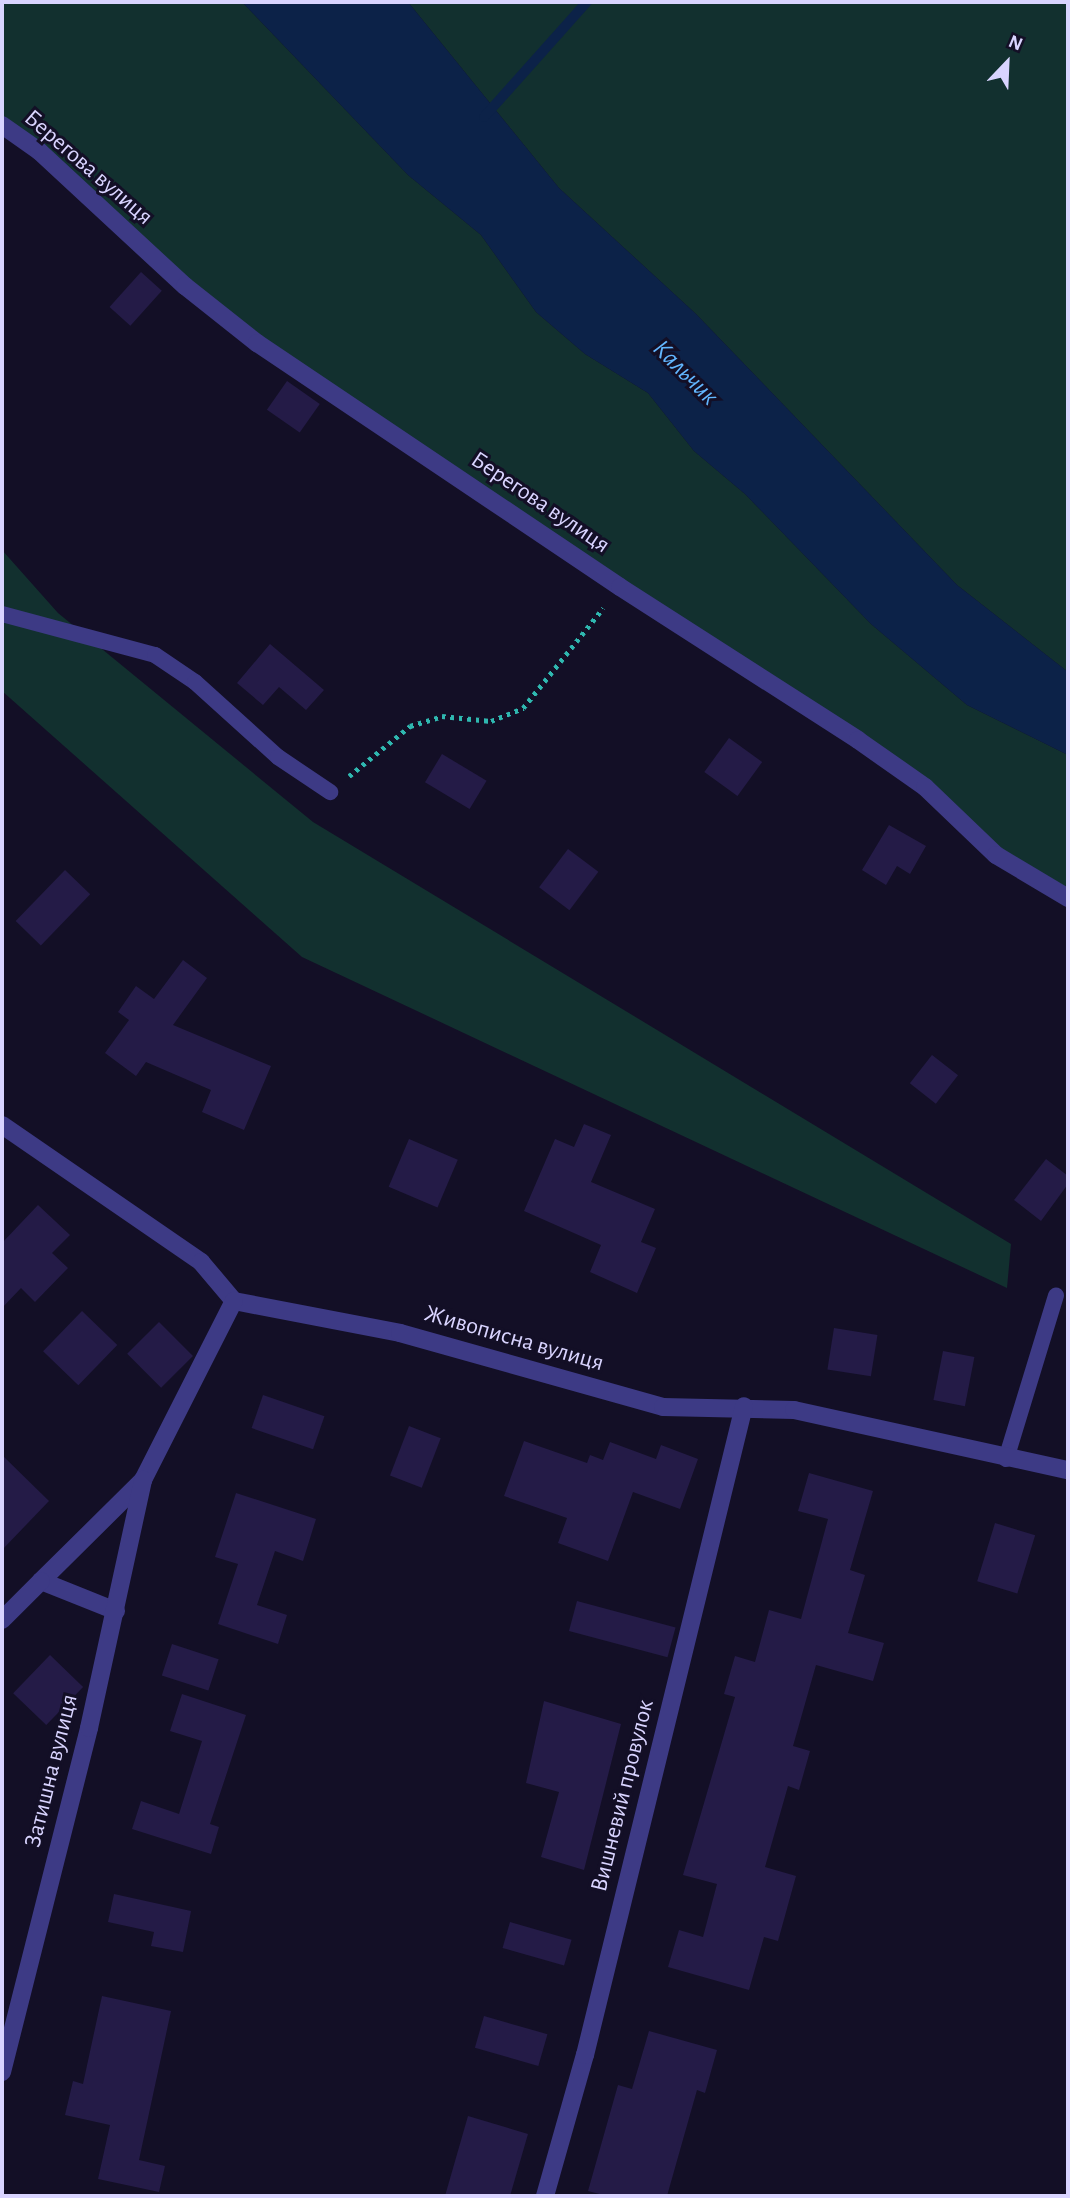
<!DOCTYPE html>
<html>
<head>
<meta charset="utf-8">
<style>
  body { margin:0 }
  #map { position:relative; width:1070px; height:2198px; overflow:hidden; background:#130f26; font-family:"Alegreya Sans",sans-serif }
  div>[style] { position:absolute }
  .green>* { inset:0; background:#12302f }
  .water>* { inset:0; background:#0c2248 }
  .stream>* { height:10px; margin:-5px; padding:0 5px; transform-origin:5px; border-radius:5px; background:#0c2248 }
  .building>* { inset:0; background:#241b47; transform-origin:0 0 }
  .path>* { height:4.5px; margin-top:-2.25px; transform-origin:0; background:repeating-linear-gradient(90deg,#2fb8b0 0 3.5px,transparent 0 8.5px) }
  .service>* { height:16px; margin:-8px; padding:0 8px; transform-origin:8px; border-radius:8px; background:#3d3a85 }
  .minor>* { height:18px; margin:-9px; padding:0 9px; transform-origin:9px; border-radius:9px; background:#3d3a85 }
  span { translate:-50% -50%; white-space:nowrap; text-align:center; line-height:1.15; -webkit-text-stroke:6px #130f26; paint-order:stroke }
  .street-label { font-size:24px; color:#d9d4ff }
  .water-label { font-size:26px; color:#62b6ff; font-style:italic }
  .frame { position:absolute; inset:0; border:4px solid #d9d4ff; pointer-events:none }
  .north { position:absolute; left:972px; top:28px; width:70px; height:70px; -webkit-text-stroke:5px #130f26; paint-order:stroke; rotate:23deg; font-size:19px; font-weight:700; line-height:28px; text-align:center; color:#d9d4ff }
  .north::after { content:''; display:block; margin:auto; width:24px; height:32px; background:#d9d4ff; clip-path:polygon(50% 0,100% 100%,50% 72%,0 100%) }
</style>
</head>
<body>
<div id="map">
  <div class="green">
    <i style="clip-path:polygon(2px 2px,242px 2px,408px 175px,481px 235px,536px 312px,585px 354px,648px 393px,694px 451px,745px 494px,871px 624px,967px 705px,1068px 755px,1068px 898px,1027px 876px,925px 787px,257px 343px,2px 125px)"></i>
    <i style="clip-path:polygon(408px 2px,1068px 2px,1068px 672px,957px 585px,696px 314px,559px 188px)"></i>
    <i style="clip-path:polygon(2px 550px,58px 613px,313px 822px,1011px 1244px,1007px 1288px,302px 957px,2px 691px)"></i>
  </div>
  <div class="water">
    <i style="clip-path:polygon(242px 2px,408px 2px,559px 188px,696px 314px,957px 585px,1068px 672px,1068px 755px,967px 705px,871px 624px,745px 494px,694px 451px,648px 393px,585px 354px,536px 312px,481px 235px,408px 175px)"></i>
  </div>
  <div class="stream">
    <i style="left:484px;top:117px;width:154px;rotate:-48.2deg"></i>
  </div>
  <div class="building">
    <i style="left:141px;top:272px;width:28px;height:47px;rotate:42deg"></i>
    <i style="left:287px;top:381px;width:40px;height:35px;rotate:35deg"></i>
    <i style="clip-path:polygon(270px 644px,324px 690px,306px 710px,279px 687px,263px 705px,237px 683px)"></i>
    <i style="left:729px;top:738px;width:41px;height:42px;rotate:36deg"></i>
    <i style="left:442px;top:754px;width:52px;height:33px;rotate:31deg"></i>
    <i style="clip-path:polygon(889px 825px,926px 846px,910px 874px,897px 866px,886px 885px,862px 870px)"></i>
    <i style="left:568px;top:849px;width:38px;height:48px;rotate:37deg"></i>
    <i style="left:65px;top:870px;width:35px;height:71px;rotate:44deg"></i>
    <i style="clip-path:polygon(183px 960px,207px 978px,173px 1025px,271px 1066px,244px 1130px,202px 1112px,211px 1090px,146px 1062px,136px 1076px,105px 1053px,129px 1020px,118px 1012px,136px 986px,154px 999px)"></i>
    <i style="left:932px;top:1055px;width:33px;height:36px;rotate:38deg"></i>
    <i style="clip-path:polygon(584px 1124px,611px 1135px,591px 1182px,655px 1209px,641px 1242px,656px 1248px,637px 1293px,590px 1272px,601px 1245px,524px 1211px,555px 1139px,574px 1147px)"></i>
    <i style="left:409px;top:1139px;width:53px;height:52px;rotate:23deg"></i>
    <i style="clip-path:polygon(1046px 1159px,1068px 1176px,1068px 1184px,1041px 1221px,1014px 1200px)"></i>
    <i style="clip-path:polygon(38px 1205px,70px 1235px,52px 1253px,68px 1268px,35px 1302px,21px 1288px,2px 1308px,2px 1243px)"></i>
    <i style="left:82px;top:1311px;width:49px;height:56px;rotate:44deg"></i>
    <i style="left:159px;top:1322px;width:48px;height:45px;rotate:45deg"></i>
    <i style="left:834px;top:1328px;width:44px;height:42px;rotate:9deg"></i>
    <i style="left:943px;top:1351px;width:32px;height:50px;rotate:11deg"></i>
    <i style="left:263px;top:1395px;width:65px;height:35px;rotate:19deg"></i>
    <i style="left:409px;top:1426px;width:34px;height:53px;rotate:21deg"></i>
    <i style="clip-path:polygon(524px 1441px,587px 1463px,590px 1455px,603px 1460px,610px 1442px,656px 1459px,661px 1445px,698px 1459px,680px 1509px,633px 1492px,608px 1561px,558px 1543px,567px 1518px,504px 1496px)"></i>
    <i style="clip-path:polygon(2px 1455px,49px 1501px,2px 1550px)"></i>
    <i style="clip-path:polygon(809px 1473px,873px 1491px,850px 1570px,865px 1575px,848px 1633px,884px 1643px,873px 1681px,816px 1665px,793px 1746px,810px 1751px,799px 1790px,788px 1786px,765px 1867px,796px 1876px,778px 1941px,764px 1937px,749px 1990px,668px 1967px,679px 1930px,703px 1937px,717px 1884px,683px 1875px,735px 1697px,724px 1694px,735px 1656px,755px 1662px,769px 1610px,801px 1619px,828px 1519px,798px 1511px)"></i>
    <i style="clip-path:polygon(236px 1493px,316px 1519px,303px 1561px,275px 1551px,257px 1605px,287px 1615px,278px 1644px,218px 1624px,238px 1564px,215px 1557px)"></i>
    <i style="left:995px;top:1523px;width:42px;height:61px;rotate:17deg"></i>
    <i style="left:577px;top:1601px;width:102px;height:31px;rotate:15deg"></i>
    <i style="left:172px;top:1644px;width:49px;height:33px;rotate:18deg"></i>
    <i style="left:50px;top:1655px;width:46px;height:53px;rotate:44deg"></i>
    <i style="clip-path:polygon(182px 1694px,246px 1715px,210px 1824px,219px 1827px,211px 1854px,132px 1829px,141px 1801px,179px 1814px,202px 1741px,170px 1731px)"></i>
    <i style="clip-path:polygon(544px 1701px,621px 1724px,584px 1870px,541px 1857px,559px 1792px,526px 1783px)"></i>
    <i style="clip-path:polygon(114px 1894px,191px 1911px,183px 1952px,151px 1946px,154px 1932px,108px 1922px)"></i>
    <i style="left:510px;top:1922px;width:64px;height:27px;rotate:16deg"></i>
    <i style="clip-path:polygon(102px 1996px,171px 2011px,139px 2160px,165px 2166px,159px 2192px,98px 2179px,110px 2125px,65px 2115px,73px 2081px,83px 2084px)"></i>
    <i style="left:484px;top:2016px;width:66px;height:33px;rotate:16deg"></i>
    <i style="clip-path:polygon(649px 2031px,717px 2050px,705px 2093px,697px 2090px,667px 2196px,607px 2196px,588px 2191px,618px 2085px,632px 2089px)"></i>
    <i style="clip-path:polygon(468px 2116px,528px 2134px,510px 2196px,445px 2196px)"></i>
  </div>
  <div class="path">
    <i style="left:349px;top:776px;width:79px;rotate:-39.3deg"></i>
    <i style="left:410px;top:726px;width:34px;rotate:-17deg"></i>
    <i style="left:442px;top:716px;width:49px;rotate:5.8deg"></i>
    <i style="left:491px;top:721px;width:35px;rotate:-22deg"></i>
    <i style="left:523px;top:708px;width:128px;rotate:-51.3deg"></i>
  </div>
  <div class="service">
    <i style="left:2px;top:614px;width:158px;rotate:15deg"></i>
    <i style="left:155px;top:655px;width:48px;rotate:34deg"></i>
    <i style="left:195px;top:682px;width:112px;rotate:42.1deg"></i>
    <i style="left:278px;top:757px;width:63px;rotate:33.9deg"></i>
    <i style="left:1006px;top:1459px;width:171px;rotate:-73deg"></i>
  </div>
  <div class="minor">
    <i style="left:2px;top:125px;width:45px;rotate:35.1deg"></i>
    <i style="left:39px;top:151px;width:199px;rotate:42.8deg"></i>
    <i style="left:185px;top:286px;width:92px;rotate:38.4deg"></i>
    <i style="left:257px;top:343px;width:437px;rotate:33.9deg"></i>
    <i style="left:620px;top:587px;width:283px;rotate:32.7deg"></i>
    <i style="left:858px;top:740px;width:82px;rotate:35deg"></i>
    <i style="left:925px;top:787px;width:98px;rotate:43.8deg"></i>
    <i style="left:996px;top:855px;width:84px;rotate:30.8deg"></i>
    <i style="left:2px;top:1125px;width:242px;rotate:34.5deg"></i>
    <i style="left:201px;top:1262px;width:51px;rotate:49.8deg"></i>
    <i style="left:234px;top:1301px;width:169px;rotate:10.9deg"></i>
    <i style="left:400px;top:1333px;width:273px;rotate:15.7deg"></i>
    <i style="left:663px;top:1407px;width:131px;rotate:1.3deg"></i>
    <i style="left:794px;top:1410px;width:280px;rotate:12.4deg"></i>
    <i style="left:116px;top:1611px;width:81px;rotate:-158.2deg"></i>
    <i style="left:41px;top:1581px;width:144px;rotate:-44.7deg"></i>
    <i style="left:143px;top:1480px;width:201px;rotate:-63.1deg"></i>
    <i style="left:2px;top:1620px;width:55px;rotate:-45deg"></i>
    <i style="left:2px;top:2072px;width:355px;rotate:-75.8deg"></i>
    <i style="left:89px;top:1728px;width:254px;rotate:-77.7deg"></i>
    <i style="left:545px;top:2196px;width:147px;rotate:-74.2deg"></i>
    <i style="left:585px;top:2055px;width:668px;rotate:-76.23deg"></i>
  </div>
  <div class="street-label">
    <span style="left:88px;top:168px;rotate:41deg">Берегова вулиця</span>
    <span style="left:540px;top:503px;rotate:34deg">Берегова вулиця</span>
    <span style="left:514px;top:1339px;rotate:16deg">Живописна вулиця</span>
    <span style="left:52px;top:1771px;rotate:-76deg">Затишна вулиця</span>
    <span style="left:623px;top:1796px;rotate:-76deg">Вишневий провулок</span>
  </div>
  <div class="water-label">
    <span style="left:685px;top:373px;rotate:45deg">Кальчик</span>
  </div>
  <div class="frame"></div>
  <div class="north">N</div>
</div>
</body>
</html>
